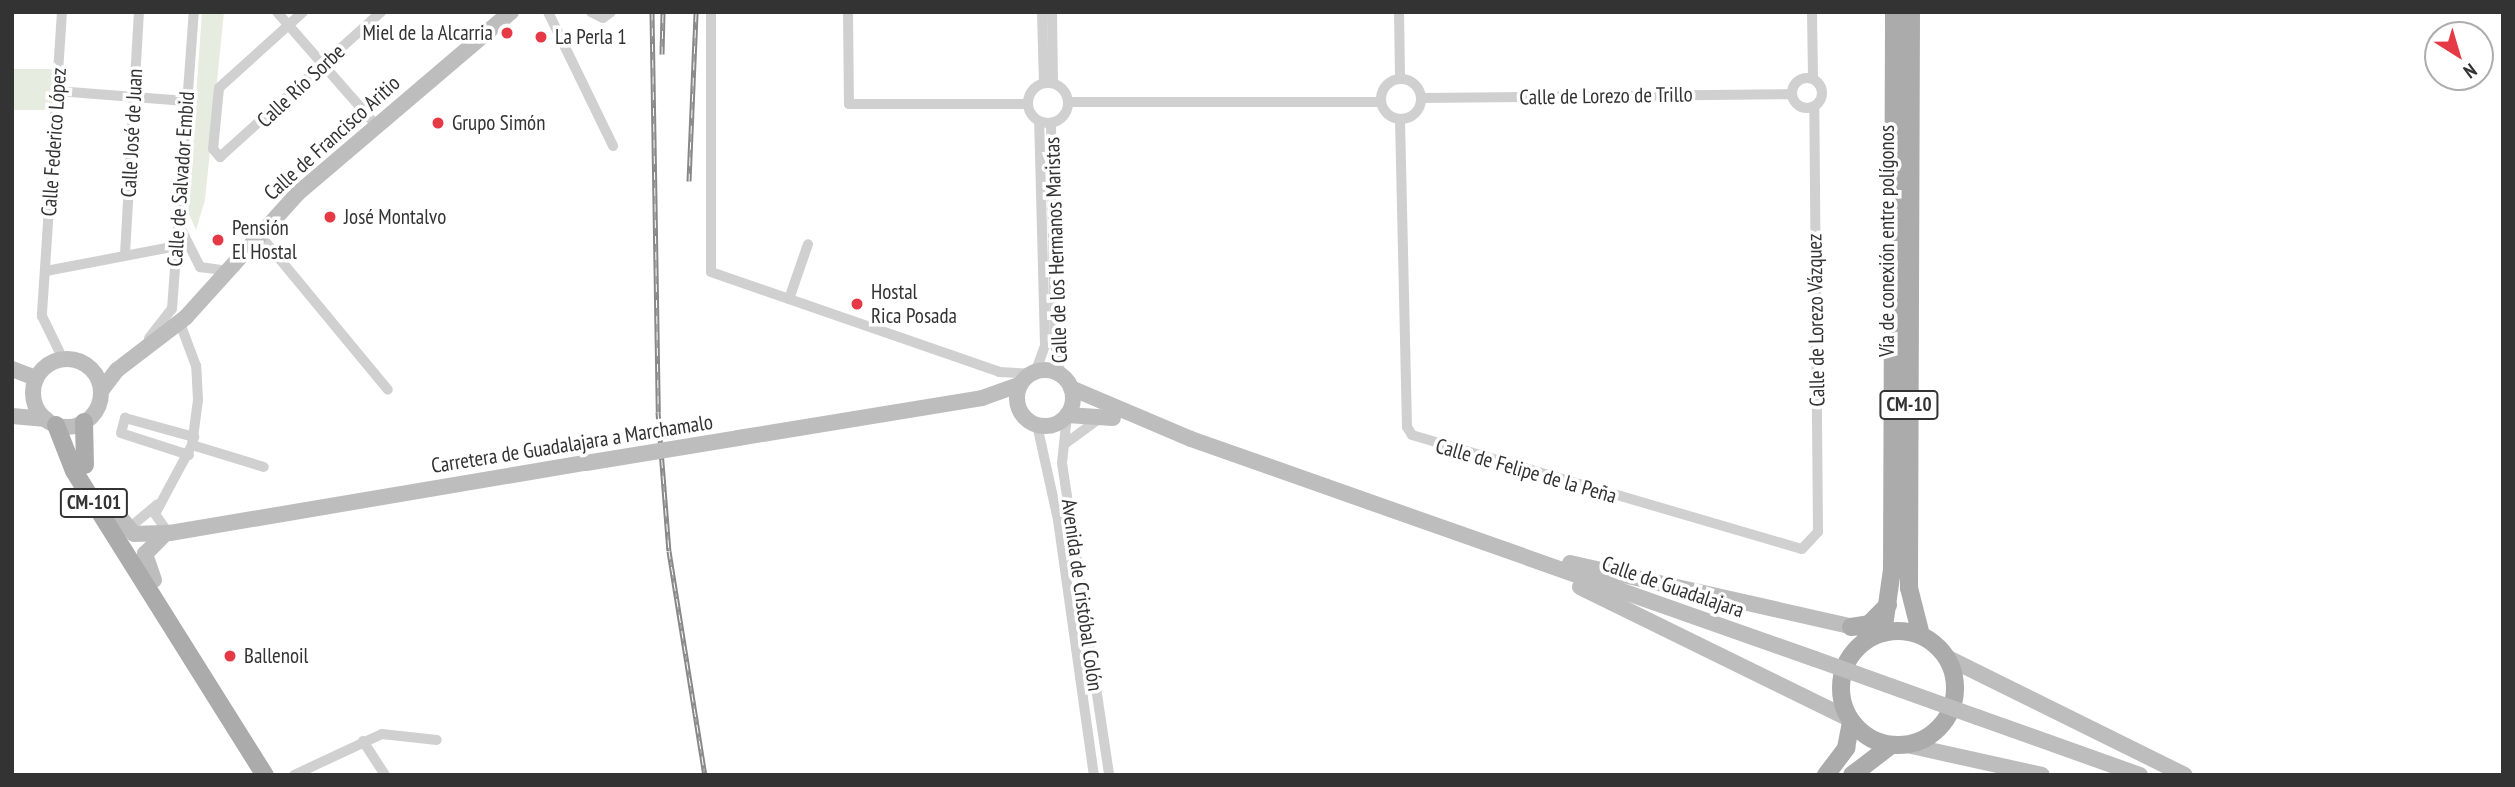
<!DOCTYPE html>
<html>
<head>
<meta charset="utf-8">
<style>
  body { margin:0 }
  #map { position:relative; width:2515px; height:787px; overflow:hidden; background:#fff; font-family:"PT Sans Narrow",sans-serif }
  div>[style] { position:absolute }
  .green>* { inset:0; background:#e6ecdf; transform-origin:0 0 }
  .street>* { height:10px; margin:-5px; padding:0 5px; transform-origin:5px; border-radius:5px; background:#d0d0d0 }
  .street>.ring { margin:-5px; padding:0; box-sizing:content-box; background:none; border:10px solid #d0d0d0; border-radius:50% }
  .secondary>* { height:16px; margin:-8px; padding:0 8px; transform-origin:8px; border-radius:8px; background:#bdbdbd }
  .secondary>.ring { margin:-8px; padding:0; box-sizing:content-box; background:none; border:16px solid #bdbdbd; border-radius:50% }
  .primary>* { height:18px; margin:-9px; padding:0 9px; transform-origin:9px; border-radius:9px; background:#ababab }
  .primary>.ring { margin:-9px; padding:0; box-sizing:content-box; background:none; border:18px solid #ababab; border-radius:50% }
  .rail>* { height:5px; margin-top:-2.5px; transform-origin:0; background:repeating-linear-gradient(90deg,#fff 0 8px,#888 0 16px); box-sizing:border-box; border-block:2px solid #888 }
  .secondary-bridge>* { height:16px; margin:-8px; padding:0 8px; transform-origin:8px; border-radius:8px; background:#bdbdbd }
  .dots>* { width:19px; height:19px; translate:-50% -50%; box-sizing:border-box; border:4px solid #fff; border-radius:50% }
  span { translate:-50% -50%; white-space:nowrap; text-align:center; line-height:1.15; -webkit-text-stroke:7px #fff; paint-order:stroke }
  .shield-label span { padding:2px 5px; background:#fff; border:2px solid; border-radius:5px; -webkit-text-stroke-width:0 }
  .shield-label { font-size:19px; color:#333; font-weight:700 }
  .poi-label { font-size:21px; color:#333 }
  .right { translate:-100% -50%; text-align:right }
  .left { translate:0 -50%; text-align:left }
  .street-label { font-size:21px; color:#333 }
  .frame { position:absolute; inset:0; border:14px solid #333; pointer-events:none }
  .north { position:absolute; left:2424px; top:21px; width:70px; height:70px; box-sizing:border-box; background:#fff; border:2px solid #adadad; border-radius:50%; rotate:143deg; font-size:19px; font-weight:700; line-height:28px; text-align:center; color:#333 }
  .north::after { content:''; display:block; margin:auto; width:24px; height:32px; background:#e63946; clip-path:polygon(50% 0,100% 100%,50% 72%,0 100%) }
</style>
</head>
<body>
<div id="map">
  <div class="green">
    <i style="clip-path:polygon(202px 12px,224px 12px,205px 200px,196px 230px,188px 212px)"></i>
    <i style="left:12px;top:69px;width:41px;height:41px"></i>
  </div>
  <div class="street">
    <i style="left:62px;top:12px;width:305px;rotate:93.8deg"></i>
    <i style="left:42px;top:316px;width:48px;rotate:64deg"></i>
    <i style="left:277px;top:12px;width:150px;rotate:48.8deg"></i>
    <i style="left:303px;top:12px;width:113px;rotate:137.9deg"></i>
    <i style="left:219px;top:88px;width:61px;rotate:95.6deg"></i>
    <i style="left:213px;top:149px;width:11px;rotate:49deg"></i>
    <i style="left:220px;top:157px;width:217px;rotate:-42deg"></i>
    <i style="left:548px;top:12px;width:149px;rotate:64.1deg"></i>
    <i style="left:591px;top:12px;width:13px;rotate:27deg"></i>
    <i style="left:603px;top:18px;width:10px;rotate:-37deg"></i>
    <i style="left:711px;top:12px;width:260px;rotate:90deg"></i>
    <i style="left:711px;top:272px;width:305px;rotate:19.1deg"></i>
    <i style="left:999px;top:372px;width:33px;rotate:3deg"></i>
    <i style="left:848px;top:12px;width:92px;rotate:89.4deg"></i>
    <i style="left:849px;top:104px;width:178px"></i>
    <i style="left:1042px;top:12px;width:71px;rotate:88.4deg"></i>
    <i style="left:1052px;top:12px;width:71px;rotate:89.2deg"></i>
    <i style="left:1399px;top:12px;width:67px;rotate:89.1deg"></i>
    <i style="left:1812px;top:12px;width:67px;rotate:89.1deg"></i>
    <i class="ring" style="left:1792px;top:78px;width:20px;height:20px"></i>
    <i class="ring" style="left:1381px;top:79px;width:30px;height:30px"></i>
    <i class="ring" style="left:1028px;top:83px;width:30px;height:30px"></i>
    <i style="left:57px;top:91px;width:129px;rotate:4.4deg"></i>
    <i style="left:1421px;top:98px;width:370px;rotate:-0.6deg"></i>
    <i style="left:1069px;top:102px;width:312px"></i>
    <i style="left:1400px;top:119px;width:308px;rotate:88.7deg"></i>
    <i style="left:1407px;top:427px;width:9px;rotate:58deg"></i>
    <i style="left:1412px;top:435px;width:406px;rotate:16.3deg"></i>
    <i style="left:1802px;top:549px;width:23px;rotate:-47deg"></i>
    <i style="left:1818px;top:532px;width:425px;rotate:-90.5deg"></i>
    <i style="left:1051px;top:124px;width:221px;rotate:89deg"></i>
    <i style="left:1055px;top:345px;width:31px;rotate:79deg"></i>
    <i style="left:180px;top:227px;width:45px;rotate:63.4deg"></i>
    <i style="left:200px;top:267px;width:21px;rotate:8deg"></i>
    <i style="left:259px;top:234px;width:202px;rotate:50.4deg"></i>
    <i style="left:125px;top:254px;width:242px;rotate:-86.7deg"></i>
    <i style="left:46px;top:271px;width:128px;rotate:-10.8deg"></i>
    <i style="left:789px;top:299px;width:58px;rotate:-70.9deg"></i>
    <i style="left:149px;top:338px;width:37px;rotate:-52deg"></i>
    <i style="left:172px;top:309px;width:298px;rotate:-85.8deg"></i>
    <i style="left:1035px;top:373px;width:30px;rotate:-70deg"></i>
    <i style="left:1045px;top:345px;width:223px;rotate:-91.5deg"></i>
    <i style="left:1067px;top:416px;width:47px;rotate:96.1deg"></i>
    <i style="left:1062px;top:463px;width:316px;rotate:81.4deg"></i>
    <i style="left:1037px;top:425px;width:97px;rotate:77.5deg"></i>
    <i style="left:1058px;top:520px;width:258px;rotate:82deg"></i>
    <i style="left:1066px;top:443px;width:39px;rotate:-36deg"></i>
    <i style="left:192px;top:445px;width:75px;rotate:17deg"></i>
    <i style="left:189px;top:455px;width:71px;rotate:-162.1deg"></i>
    <i style="left:121px;top:433px;width:16px;rotate:-75deg"></i>
    <i style="left:125px;top:418px;width:72px;rotate:15.4deg"></i>
    <i style="left:128px;top:529px;width:38px;rotate:-40deg"></i>
    <i style="left:167px;top:531px;width:21px;rotate:-125deg"></i>
    <i style="left:155px;top:514px;width:78px;rotate:-61.8deg"></i>
    <i style="left:192px;top:445px;width:45px;rotate:-82.4deg"></i>
    <i style="left:198px;top:400px;width:34px;rotate:-93deg"></i>
    <i style="left:196px;top:366px;width:46px;rotate:-110.4deg"></i>
    <i style="left:363px;top:741px;width:40px;rotate:57.1deg"></i>
    <i style="left:294px;top:775px;width:97px;rotate:-25deg"></i>
    <i style="left:382px;top:734px;width:55px;rotate:6.2deg"></i>
  </div>
  <div class="secondary">
    <i class="ring" style="left:33px;top:359px;width:52px;height:52px"></i>
    <i style="left:12px;top:369px;width:26px;rotate:21deg"></i>
    <i class="ring" style="left:1017px;top:370px;width:40px;height:40px"></i>
    <i style="left:1071px;top:388px;width:130px;rotate:23deg"></i>
    <i style="left:1191px;top:439px;width:662px;rotate:19.42deg"></i>
    <i style="left:101px;top:391px;width:26px;rotate:-53deg"></i>
    <i style="left:117px;top:370px;width:87px;rotate:-37.5deg"></i>
    <i style="left:186px;top:317px;width:166px;rotate:-47.9deg"></i>
    <i style="left:297px;top:194px;width:281px;rotate:-40.4deg"></i>
    <i style="left:1067px;top:415px;width:46px;rotate:3.7deg"></i>
    <i style="left:12px;top:416px;width:34px;rotate:5deg"></i>
    <i style="left:738px;top:438px;width:247px;rotate:-9.3deg"></i>
    <i style="left:982px;top:398px;width:41px;rotate:-19.7deg"></i>
    <i style="left:105px;top:499px;width:45px;rotate:50.4deg"></i>
    <i style="left:134px;top:534px;width:36px;rotate:-2deg"></i>
    <i style="left:170px;top:533px;width:422px;rotate:-9.6deg"></i>
    <i style="left:1570px;top:563px;width:299px;rotate:12.7deg"></i>
    <i style="left:154px;top:580px;width:28px;rotate:-109deg"></i>
    <i style="left:145px;top:554px;width:28px;rotate:-45deg"></i>
    <i style="left:1580px;top:587px;width:300px;rotate:26.1deg"></i>
    <i style="left:1948px;top:658px;width:264px;rotate:26.3deg"></i>
    <i style="left:1977px;top:717px;width:173px;rotate:19.6deg"></i>
    <i style="left:1907px;top:745px;width:138px;rotate:12.5deg"></i>
  </div>
  <div class="primary">
    <i style="left:1911px;top:12px;width:576px;rotate:90.2deg"></i>
    <i style="left:1909px;top:588px;width:49px;rotate:75.7deg"></i>
    <i style="left:84px;top:422px;width:43px;rotate:88.7deg"></i>
    <i style="left:56px;top:425px;width:49px;rotate:68.6deg"></i>
    <i style="left:74px;top:471px;width:359px;rotate:57.9deg"></i>
    <i style="left:1851px;top:627px;width:18px;rotate:-9deg"></i>
    <i style="left:1869px;top:624px;width:27px;rotate:-45deg"></i>
    <i class="ring" style="left:1841px;top:631px;width:96px;height:96px"></i>
    <i style="left:1883px;top:633px;width:64px;rotate:-81.9deg"></i>
    <i style="left:1892px;top:570px;width:558px;rotate:-89.79deg"></i>
    <i style="left:1826px;top:775px;width:34px;rotate:-53deg"></i>
    <i style="left:1846px;top:748px;width:26px;rotate:-79deg"></i>
    <i style="left:1852px;top:775px;width:48px;rotate:-37.3deg"></i>
  </div>
  <div class="rail">
    <i style="left:652px;top:12px;width:400px;rotate:89.1deg"></i>
    <i style="left:658px;top:412px;width:139px;rotate:85.5deg"></i>
    <i style="left:669px;top:551px;width:227px;rotate:80.9deg"></i>
    <i style="left:662px;top:54px;width:42px;rotate:-88.6deg"></i>
    <i style="left:689px;top:181px;width:169px;rotate:-87.6deg"></i>
  </div>
  <div class="secondary-bridge">
    <i style="left:586px;top:463px;width:154px;rotate:-9.3deg"></i>
    <i style="left:1815px;top:659px;width:172px;rotate:19.7deg"></i>
  </div>
  <div class="dots">
    <i style="left:507px;top:33px;background:#e63946"></i>
    <i style="left:541px;top:37px;background:#e63946"></i>
    <i style="left:438px;top:123px;background:#e63946"></i>
    <i style="left:330px;top:217px;background:#e63946"></i>
    <i style="left:218px;top:240px;background:#e63946"></i>
    <i style="left:857px;top:304px;background:#e63946"></i>
    <i style="left:230px;top:656px;background:#e63946"></i>
  </div>
  <div class="shield-label">
    <span style="left:1909px;top:405px">CM-10</span>
    <span style="left:94px;top:503px">CM-101</span>
  </div>
  <div class="poi-label">
    <span class="right" style="left:493px;top:33px">Miel de la Alcarria</span>
    <span class="left" style="left:555px;top:37px">La Perla 1</span>
    <span class="left" style="left:452px;top:123px">Grupo Simón</span>
    <span class="left" style="left:344px;top:217px">José Montalvo</span>
    <span class="left" style="left:232px;top:240px">Pensión<br>El Hostal</span>
    <span class="left" style="left:871px;top:304px">Hostal<br>Rica Posada</span>
    <span class="left" style="left:244px;top:656px">Ballenoil</span>
  </div>
  <div class="street-label">
    <span style="left:301px;top:86px;rotate:-43deg">Calle Río Sorbe</span>
    <span style="left:1606px;top:96px;rotate:-1deg">Calle de Lorezo de Trillo</span>
    <span style="left:132px;top:133px;rotate:-87deg">Calle José de Juan</span>
    <span style="left:332px;top:138px;rotate:-42deg">Calle de Francisco Aritio</span>
    <span style="left:54px;top:142px;rotate:-86deg">Calle Federico López</span>
    <span style="left:181px;top:179px;rotate:-86deg">Calle de Salvador Embid</span>
    <span style="left:1887px;top:241px;rotate:-90deg">Vía de conexión entre polígonos</span>
    <span style="left:1056px;top:250px;rotate:-92deg">Calle de los Hermanos Maristas</span>
    <span style="left:1816px;top:320px;rotate:-91deg">Calle de Lorezo Vázquez</span>
    <span style="left:572px;top:444px;rotate:-9deg">Carretera de Guadalajara a Marchamalo</span>
    <span style="left:1526px;top:471px;rotate:16deg">Calle de Felipe de la Peña</span>
    <span style="left:1673px;top:587px;rotate:19deg">Calle de Guadalajara</span>
    <span style="left:1082px;top:595px;rotate:82deg">Avenida de Cristóbal Colón</span>
  </div>
  <div class="frame"></div>
  <div class="north">N</div>
</div>
</body>
</html>
